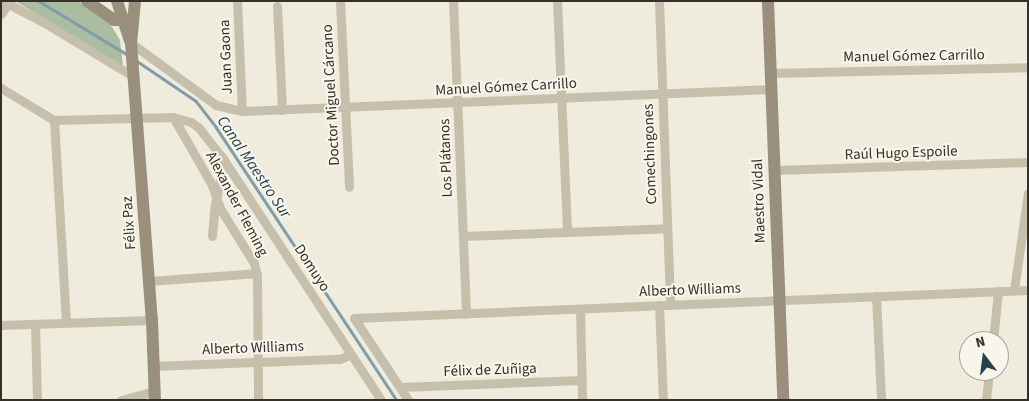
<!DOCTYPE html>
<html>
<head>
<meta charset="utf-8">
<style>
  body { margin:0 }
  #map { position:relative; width:1029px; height:401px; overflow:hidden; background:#efecde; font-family:"Source Sans 3",sans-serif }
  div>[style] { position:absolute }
  .green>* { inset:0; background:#abbda0 }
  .stream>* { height:2.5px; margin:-1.25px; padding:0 1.25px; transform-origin:1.25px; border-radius:1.25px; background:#819da9 }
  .street>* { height:9px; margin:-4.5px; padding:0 4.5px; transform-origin:4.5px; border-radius:4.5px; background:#c6bfab }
  .secondary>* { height:12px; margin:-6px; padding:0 6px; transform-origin:6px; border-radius:6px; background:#9a8f7d }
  span { translate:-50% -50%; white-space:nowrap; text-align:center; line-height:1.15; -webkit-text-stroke:4px #f8f5ea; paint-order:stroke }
  .street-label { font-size:15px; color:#35302a }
  .water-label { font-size:16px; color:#244252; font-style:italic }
  .frame { position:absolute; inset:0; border:2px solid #35302a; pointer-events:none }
  .north { position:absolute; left:959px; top:331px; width:50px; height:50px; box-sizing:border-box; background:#f8f5ea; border:1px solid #aaa69d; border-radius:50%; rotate:345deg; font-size:14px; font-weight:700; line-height:20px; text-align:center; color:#35302a }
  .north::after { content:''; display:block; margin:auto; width:18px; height:22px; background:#244252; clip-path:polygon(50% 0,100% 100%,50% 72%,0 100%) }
</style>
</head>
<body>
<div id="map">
  <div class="green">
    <i style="clip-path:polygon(15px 1px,78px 1px,109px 22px,120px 40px,123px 67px)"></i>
  </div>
  <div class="stream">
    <i style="left:39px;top:1px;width:104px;rotate:31.2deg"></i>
    <i style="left:137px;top:61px;width:71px;rotate:34.1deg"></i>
    <i style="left:196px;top:101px;width:33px;rotate:52deg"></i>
    <i style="left:216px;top:127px;width:328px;rotate:56.5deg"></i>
  </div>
  <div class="street">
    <i style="left:3px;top:1px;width:45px;rotate:27.7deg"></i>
    <i style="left:43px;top:22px;width:106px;rotate:31.1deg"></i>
    <i style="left:237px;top:1px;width:110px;rotate:87.4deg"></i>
    <i style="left:340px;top:1px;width:186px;rotate:87.2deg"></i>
    <i style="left:453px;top:1px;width:313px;rotate:87.6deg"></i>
    <i style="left:557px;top:1px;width:231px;rotate:87.5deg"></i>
    <i style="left:659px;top:1px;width:304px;rotate:87.9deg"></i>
    <i style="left:277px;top:6px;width:104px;rotate:87.2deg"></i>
    <i style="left:1px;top:14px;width:12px;rotate:-55deg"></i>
    <i style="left:131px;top:43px;width:105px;rotate:36.1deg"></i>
    <i style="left:216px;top:105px;width:27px;rotate:13deg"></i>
    <i style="left:242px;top:111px;width:529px;rotate:-2.38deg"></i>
    <i style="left:771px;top:73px;width:257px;rotate:-1.3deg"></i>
    <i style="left:1px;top:88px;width:62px;rotate:31.1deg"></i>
    <i style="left:54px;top:120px;width:119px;rotate:-1.4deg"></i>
    <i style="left:173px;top:117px;width:19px;rotate:16deg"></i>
    <i style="left:191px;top:122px;width:10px;rotate:37deg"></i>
    <i style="left:199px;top:128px;width:37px;rotate:52deg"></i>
    <i style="left:222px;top:157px;width:290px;rotate:56.8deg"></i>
    <i style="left:173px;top:117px;width:76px;rotate:60.1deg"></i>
    <i style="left:211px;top:183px;width:29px;rotate:70deg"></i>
    <i style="left:221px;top:210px;width:62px;rotate:58.1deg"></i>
    <i style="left:254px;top:263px;width:14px;rotate:78deg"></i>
    <i style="left:257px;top:277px;width:123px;rotate:89.5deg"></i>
    <i style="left:54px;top:120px;width:203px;rotate:86.6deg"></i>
    <i style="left:774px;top:170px;width:254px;rotate:-1.8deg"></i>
    <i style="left:212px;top:236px;width:32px;rotate:-85deg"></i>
    <i style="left:215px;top:204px;width:34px;rotate:-78deg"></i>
    <i style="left:222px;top:171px;width:14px;rotate:-90deg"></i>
    <i style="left:463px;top:236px;width:204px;rotate:-2.2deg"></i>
    <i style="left:149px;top:281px;width:108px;rotate:-4.2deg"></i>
    <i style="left:1014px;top:290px;width:98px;rotate:-81.8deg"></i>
    <i style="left:876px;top:296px;width:104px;rotate:87.2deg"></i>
    <i style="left:659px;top:305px;width:95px;rotate:87.6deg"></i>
    <i style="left:580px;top:309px;width:91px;rotate:88.7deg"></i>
    <i style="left:354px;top:318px;width:675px;rotate:-2.38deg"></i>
    <i style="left:354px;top:318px;width:98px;rotate:56.6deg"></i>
    <i style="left:35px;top:324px;width:76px;rotate:88.5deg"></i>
    <i style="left:1px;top:325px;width:151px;rotate:-1.9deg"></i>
    <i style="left:993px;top:341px;width:50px;rotate:-84.3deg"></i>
    <i style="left:154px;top:366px;width:186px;rotate:-2.2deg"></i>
    <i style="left:340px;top:359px;width:12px;rotate:-24deg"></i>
    <i style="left:400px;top:387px;width:182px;rotate:-2.2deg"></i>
    <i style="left:121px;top:400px;width:35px;rotate:-15deg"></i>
    <i style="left:986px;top:400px;width:29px;rotate:-84deg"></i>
  </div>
  <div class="secondary">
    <i style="left:87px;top:1px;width:33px;rotate:35deg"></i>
    <i style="left:114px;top:20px;width:8px"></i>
    <i style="left:117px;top:1px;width:42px;rotate:72deg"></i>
    <i style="left:135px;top:1px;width:42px;rotate:95.4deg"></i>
    <i style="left:131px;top:43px;width:278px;rotate:85.7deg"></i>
    <i style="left:152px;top:320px;width:80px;rotate:87.9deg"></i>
    <i style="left:768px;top:1px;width:399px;rotate:87.8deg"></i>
  </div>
  <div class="street-label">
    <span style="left:914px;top:56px;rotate:-1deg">Manuel Gómez Carrillo</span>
    <span style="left:226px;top:57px;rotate:-92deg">Juan Gaona</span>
    <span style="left:506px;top:87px;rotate:-3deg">Manuel Gómez Carrillo</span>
    <span style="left:331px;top:95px;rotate:-93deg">Doctor Miguel Cárcano</span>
    <span style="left:901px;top:153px;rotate:-2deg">Raúl Hugo Espoile</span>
    <span style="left:650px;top:154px;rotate:-92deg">Comechingones</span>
    <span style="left:446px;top:158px;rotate:-92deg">Los Plátanos</span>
    <span style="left:759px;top:201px;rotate:-92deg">Maestro Vidal</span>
    <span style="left:237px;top:204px;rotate:62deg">Alexander Fleming</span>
    <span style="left:129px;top:223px;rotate:-94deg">Félix Paz</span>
    <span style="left:312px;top:268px;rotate:57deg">Domuyo</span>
    <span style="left:690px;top:290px;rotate:-2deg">Alberto Williams</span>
    <span style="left:253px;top:348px;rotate:-2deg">Alberto Williams</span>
    <span style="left:490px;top:370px;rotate:-2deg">Félix de Zuñiga</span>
  </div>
  <div class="water-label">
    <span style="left:254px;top:167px;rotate:56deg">Canal Maestro Sur</span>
  </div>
  <div class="frame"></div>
  <div class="north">N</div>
</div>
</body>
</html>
